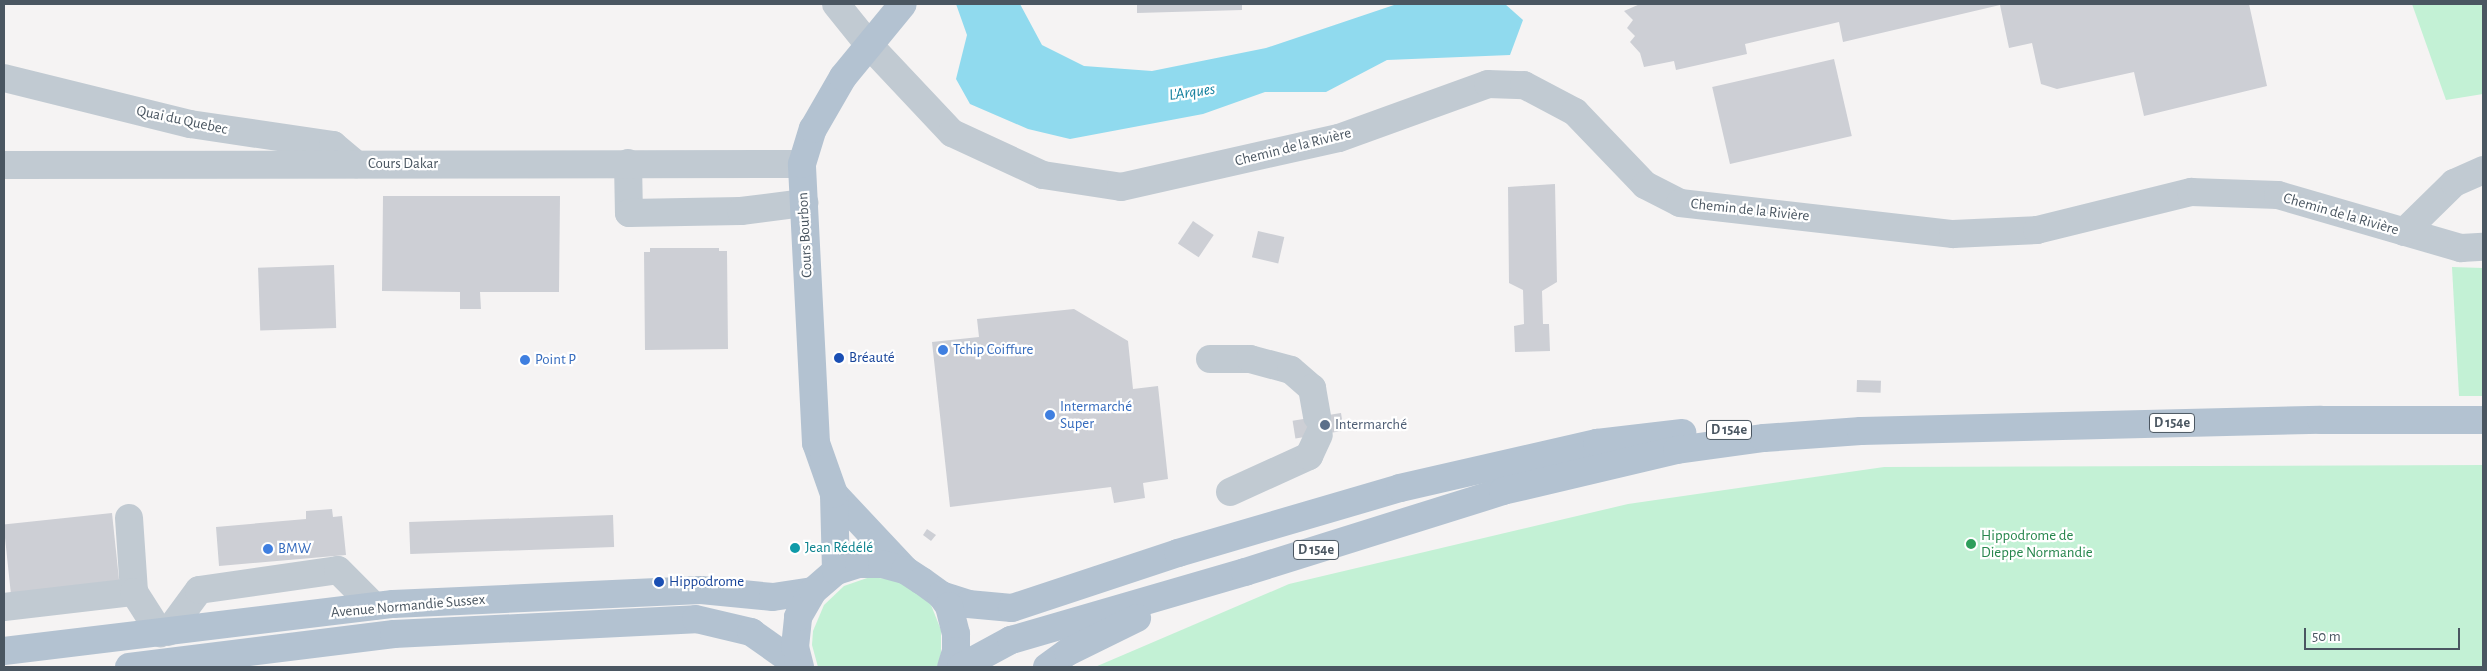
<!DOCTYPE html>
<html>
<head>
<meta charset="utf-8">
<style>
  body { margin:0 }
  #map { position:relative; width:2487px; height:671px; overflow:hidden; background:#f5f3f3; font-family:"Alegreya Sans",sans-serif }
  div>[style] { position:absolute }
  .green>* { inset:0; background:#c3f1d5 }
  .water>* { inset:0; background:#90daee }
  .building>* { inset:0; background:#cdcfd5; transform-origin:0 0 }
  .minor>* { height:28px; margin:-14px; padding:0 14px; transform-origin:14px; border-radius:14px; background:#c1cad2 }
  .major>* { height:28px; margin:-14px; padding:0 14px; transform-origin:14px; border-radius:14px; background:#b3c2d1 }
  .dots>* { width:14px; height:14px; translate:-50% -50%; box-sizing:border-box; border:2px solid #fff; border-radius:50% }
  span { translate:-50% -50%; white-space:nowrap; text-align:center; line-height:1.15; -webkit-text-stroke:4.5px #fff; paint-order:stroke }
  .shield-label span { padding:1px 4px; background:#fff; border:1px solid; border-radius:4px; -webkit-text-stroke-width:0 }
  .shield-label { font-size:14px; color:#4a5661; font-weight:700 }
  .street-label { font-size:15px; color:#4a5661 }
  .shop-label { font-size:15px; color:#366cbe }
  .left { translate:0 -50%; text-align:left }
  .transit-label { font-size:15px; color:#164399 }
  .service-label { font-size:15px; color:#4e5e75 }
  .leisure-label { font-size:15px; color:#27864d }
  .culture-label { font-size:15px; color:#0d838f }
  .water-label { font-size:16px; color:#0c7c9b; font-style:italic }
  .frame { position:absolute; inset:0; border:5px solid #4a5661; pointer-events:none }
  .scale { position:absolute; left:2304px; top:628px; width:156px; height:22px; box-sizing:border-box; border:2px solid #4a5661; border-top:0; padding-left:6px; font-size:15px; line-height:18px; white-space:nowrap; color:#4a5661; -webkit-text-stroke:4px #fff; paint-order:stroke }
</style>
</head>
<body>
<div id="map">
  <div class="green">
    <i style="clip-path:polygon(2412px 4px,2483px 4px,2483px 94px,2446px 100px)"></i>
    <i style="clip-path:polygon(2452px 267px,2483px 268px,2483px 396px,2459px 396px)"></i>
    <i style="clip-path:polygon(2483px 465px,2483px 667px,1095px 667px,1289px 584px,1628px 504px,1884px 467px)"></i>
    <i style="clip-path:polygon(870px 577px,897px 580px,921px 594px,931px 605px,941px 630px,941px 654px,937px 667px,818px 667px,812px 645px,813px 631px,824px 605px,844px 586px)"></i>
  </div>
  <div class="water">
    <i style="clip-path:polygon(956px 4px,1020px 4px,1042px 45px,1084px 66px,1152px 71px,1266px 48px,1397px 4px,1505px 4px,1523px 20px,1510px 55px,1387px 60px,1326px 92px,1265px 92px,1203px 114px,1070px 139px,1028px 129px,970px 104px,956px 79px,967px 35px)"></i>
  </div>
  <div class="building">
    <i style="clip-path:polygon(1137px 4px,1242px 4px,1242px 10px,1137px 13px)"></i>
    <i style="clip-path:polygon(1640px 4px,2249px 4px,2267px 86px,2144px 116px,2134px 72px,2057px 89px,2041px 84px,2032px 43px,2009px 48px,2000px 5px,1843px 42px,1839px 22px,1745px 44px,1747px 54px,1676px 70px,1674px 61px,1644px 67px,1640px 53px,1630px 42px,1635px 36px,1627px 28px,1633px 20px,1624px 11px)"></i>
    <i style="left:1834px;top:59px;width:79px;height:125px;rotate:77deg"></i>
    <i style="clip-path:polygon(1555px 184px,1557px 282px,1542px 291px,1543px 324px,1549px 324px,1550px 351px,1515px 352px,1514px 326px,1524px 324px,1523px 290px,1509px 283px,1508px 187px)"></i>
    <i style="clip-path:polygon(383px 196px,560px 196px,559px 292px,480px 292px,481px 309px,460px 309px,460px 292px,382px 291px)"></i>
    <i style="left:1193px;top:221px;width:25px;height:27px;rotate:34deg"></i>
    <i style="left:1258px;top:231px;width:27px;height:27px;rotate:13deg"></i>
    <i style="clip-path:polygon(650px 248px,719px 248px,719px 251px,727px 251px,728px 349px,645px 350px,644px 252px,650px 252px)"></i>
    <i style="left:334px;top:265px;width:63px;height:76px;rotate:88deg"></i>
    <i style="clip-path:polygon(1074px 309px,1128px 341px,1133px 389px,1158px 386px,1168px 479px,1143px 483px,1145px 498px,1114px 503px,1111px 487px,950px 507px,932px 342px,979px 337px,977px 319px)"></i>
    <i style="left:1857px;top:380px;width:24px;height:12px;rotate:2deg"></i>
    <i style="left:1341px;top:413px;width:18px;height:49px;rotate:81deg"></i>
    <i style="clip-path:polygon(332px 509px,333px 517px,342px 516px,346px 555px,219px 566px,216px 527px,306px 519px,306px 511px)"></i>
    <i style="left:112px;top:513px;width:71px;height:109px;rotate:84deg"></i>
    <i style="left:613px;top:515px;width:32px;height:204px;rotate:88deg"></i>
    <i style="clip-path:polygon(927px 529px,936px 535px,931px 541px,923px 535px)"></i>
  </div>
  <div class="minor">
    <i style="left:836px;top:4px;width:53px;rotate:51.2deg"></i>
    <i style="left:869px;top:45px;width:121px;rotate:46.7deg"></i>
    <i style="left:952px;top:133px;width:100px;rotate:24.8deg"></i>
    <i style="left:1043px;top:175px;width:79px;rotate:8.7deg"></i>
    <i style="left:1121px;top:187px;width:223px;rotate:-12.7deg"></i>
    <i style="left:1339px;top:138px;width:158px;rotate:-19.9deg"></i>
    <i style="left:1488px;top:84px;width:36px;rotate:2deg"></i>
    <i style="left:1524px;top:85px;width:58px;rotate:27.9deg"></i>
    <i style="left:1575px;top:112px;width:101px;rotate:46.2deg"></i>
    <i style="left:1645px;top:185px;width:39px;rotate:27deg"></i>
    <i style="left:1680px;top:203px;width:275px;rotate:6.5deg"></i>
    <i style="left:1953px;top:234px;width:84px;rotate:-2.7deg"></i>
    <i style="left:2037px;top:230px;width:159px;rotate:-13.9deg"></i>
    <i style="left:2191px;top:192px;width:87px;rotate:2deg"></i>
    <i style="left:2278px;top:195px;width:191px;rotate:16.2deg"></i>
    <i style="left:2461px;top:248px;width:22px;rotate:-3deg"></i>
    <i style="left:4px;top:78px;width:192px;rotate:13.9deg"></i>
    <i style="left:190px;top:124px;width:145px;rotate:8.4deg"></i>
    <i style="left:333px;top:145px;width:30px;rotate:40deg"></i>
    <i style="left:628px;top:163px;width:50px;rotate:88.9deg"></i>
    <i style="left:629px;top:213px;width:112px;rotate:-1deg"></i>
    <i style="left:741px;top:211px;width:64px;rotate:-7.2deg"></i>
    <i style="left:4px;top:165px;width:798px;rotate:-0.07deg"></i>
    <i style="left:2404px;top:232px;width:70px;rotate:-44.4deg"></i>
    <i style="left:2454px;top:183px;width:32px;rotate:-24deg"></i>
    <i style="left:1210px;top:359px;width:40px"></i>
    <i style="left:1250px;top:359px;width:42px;rotate:15deg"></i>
    <i style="left:1291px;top:370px;width:28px;rotate:41deg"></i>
    <i style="left:1312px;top:388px;width:29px;rotate:80deg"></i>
    <i style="left:1230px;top:492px;width:87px;rotate:-24.5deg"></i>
    <i style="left:1309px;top:456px;width:23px;rotate:-65deg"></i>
    <i style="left:129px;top:518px;width:74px;rotate:86.1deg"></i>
    <i style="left:4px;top:607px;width:131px;rotate:-6.6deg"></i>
    <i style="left:134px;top:592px;width:49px;rotate:57.6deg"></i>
    <i style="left:168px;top:632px;width:52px;rotate:-53.6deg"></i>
    <i style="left:199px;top:590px;width:140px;rotate:-8.2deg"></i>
    <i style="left:338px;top:570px;width:51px;rotate:45deg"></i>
  </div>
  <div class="major">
    <i style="left:834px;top:494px;width:104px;rotate:46.9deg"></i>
    <i style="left:836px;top:571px;width:77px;rotate:-91.5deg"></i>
    <i style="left:834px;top:494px;width:54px;rotate:-109.4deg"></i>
    <i style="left:816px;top:443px;width:279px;rotate:-92.9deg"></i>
    <i style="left:802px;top:164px;width:37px;rotate:-73deg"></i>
    <i style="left:813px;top:129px;width:60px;rotate:-60deg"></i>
    <i style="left:843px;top:77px;width:94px;rotate:-50.6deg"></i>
    <i style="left:941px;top:595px;width:28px;rotate:18deg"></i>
    <i style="left:968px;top:604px;width:44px;rotate:5.2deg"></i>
    <i style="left:1012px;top:608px;width:175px;rotate:-18.3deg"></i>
    <i style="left:1178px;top:553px;width:231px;rotate:-16.3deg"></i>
    <i style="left:1400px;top:488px;width:202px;rotate:-12.9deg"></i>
    <i style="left:1597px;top:443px;width:86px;rotate:-6.7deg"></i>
    <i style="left:4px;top:651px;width:392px;rotate:-6.9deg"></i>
    <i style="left:393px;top:604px;width:308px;rotate:-2.6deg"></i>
    <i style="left:701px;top:590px;width:72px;rotate:5.6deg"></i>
    <i style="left:773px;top:597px;width:40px;rotate:-8.5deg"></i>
    <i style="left:129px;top:667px;width:267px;rotate:-7.1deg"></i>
    <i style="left:394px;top:634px;width:302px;rotate:-2.8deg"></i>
    <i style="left:696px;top:619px;width:57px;rotate:13.3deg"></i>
    <i style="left:751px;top:632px;width:59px;rotate:35.3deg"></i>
    <i style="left:800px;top:667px;width:21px;rotate:-104deg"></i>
    <i style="left:795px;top:647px;width:30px;rotate:-84deg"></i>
    <i style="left:798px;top:617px;width:30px;rotate:-60deg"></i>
    <i style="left:813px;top:591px;width:30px;rotate:-41deg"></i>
    <i style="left:836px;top:571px;width:24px;rotate:-17deg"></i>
    <i style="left:859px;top:564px;width:23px"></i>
    <i style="left:882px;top:564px;width:24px;rotate:15deg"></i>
    <i style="left:905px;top:570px;width:20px;rotate:33deg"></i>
    <i style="left:922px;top:581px;width:24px;rotate:36deg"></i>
    <i style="left:941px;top:595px;width:14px;rotate:54deg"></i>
    <i style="left:949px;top:606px;width:29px;rotate:76deg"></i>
    <i style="left:956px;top:634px;width:17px;rotate:90deg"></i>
    <i style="left:956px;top:651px;width:17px;rotate:107deg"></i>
    <i style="left:961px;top:667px;width:57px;rotate:-28.4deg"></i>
    <i style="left:1011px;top:640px;width:244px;rotate:-16.2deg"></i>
    <i style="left:1245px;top:572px;width:270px;rotate:-17.4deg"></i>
    <i style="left:1503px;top:491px;width:179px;rotate:-13.3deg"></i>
    <i style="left:1677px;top:450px;width:88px;rotate:-7.9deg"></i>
    <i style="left:1764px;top:438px;width:97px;rotate:-4.1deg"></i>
    <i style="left:1861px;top:431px;width:460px;rotate:-1.4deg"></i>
    <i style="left:2321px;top:420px;width:162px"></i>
    <i style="left:1047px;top:667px;width:26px;rotate:-36deg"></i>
    <i style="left:1068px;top:652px;width:77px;rotate:-26.2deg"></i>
  </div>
  <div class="dots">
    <i style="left:943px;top:350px;background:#3f7fe0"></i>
    <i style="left:839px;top:358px;background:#1a4fb4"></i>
    <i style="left:525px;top:360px;background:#3f7fe0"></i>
    <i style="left:1050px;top:415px;background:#3f7fe0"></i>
    <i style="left:1325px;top:425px;background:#5c6f8a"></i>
    <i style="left:1971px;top:544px;background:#2e9e5b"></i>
    <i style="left:795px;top:548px;background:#0f9aa8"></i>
    <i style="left:268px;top:549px;background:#3f7fe0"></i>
    <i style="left:659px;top:582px;background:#1a4fb4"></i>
  </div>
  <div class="shield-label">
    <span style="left:2172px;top:423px">D 154e</span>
    <span style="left:1729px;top:430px">D 154e</span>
    <span style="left:1316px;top:550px">D 154e</span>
  </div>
  <div class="street-label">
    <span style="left:182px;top:120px;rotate:12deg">Quai du Quebec</span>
    <span style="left:1293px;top:147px;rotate:-14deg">Chemin de la Rivière</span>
    <span style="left:403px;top:164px">Cours Dakar</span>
    <span style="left:1750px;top:210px;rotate:6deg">Chemin de la Rivière</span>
    <span style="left:2341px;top:214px;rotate:16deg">Chemin de la Rivière</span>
    <span style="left:805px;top:235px;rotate:-93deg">Cours Bourbon</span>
    <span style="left:408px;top:606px;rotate:-5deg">Avenue Normandie Sussex</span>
  </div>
  <div class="shop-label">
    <span class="left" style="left:953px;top:350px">Tchip Coiffure</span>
    <span class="left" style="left:535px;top:360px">Point P</span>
    <span class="left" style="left:1060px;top:415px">Intermarché<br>Super</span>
    <span class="left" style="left:278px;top:549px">BMW</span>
  </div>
  <div class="transit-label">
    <span class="left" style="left:849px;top:358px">Bréauté</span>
    <span class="left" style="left:669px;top:582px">Hippodrome</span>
  </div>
  <div class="service-label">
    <span class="left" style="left:1335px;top:425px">Intermarché</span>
  </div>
  <div class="leisure-label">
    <span class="left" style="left:1981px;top:544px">Hippodrome de<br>Dieppe Normandie</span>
  </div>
  <div class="culture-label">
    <span class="left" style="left:805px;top:548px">Jean Rédélé</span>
  </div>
  <div class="water-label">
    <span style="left:1192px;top:92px;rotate:-8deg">L'Arques</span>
  </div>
  <div class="frame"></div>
  <div class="scale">50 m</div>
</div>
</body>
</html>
